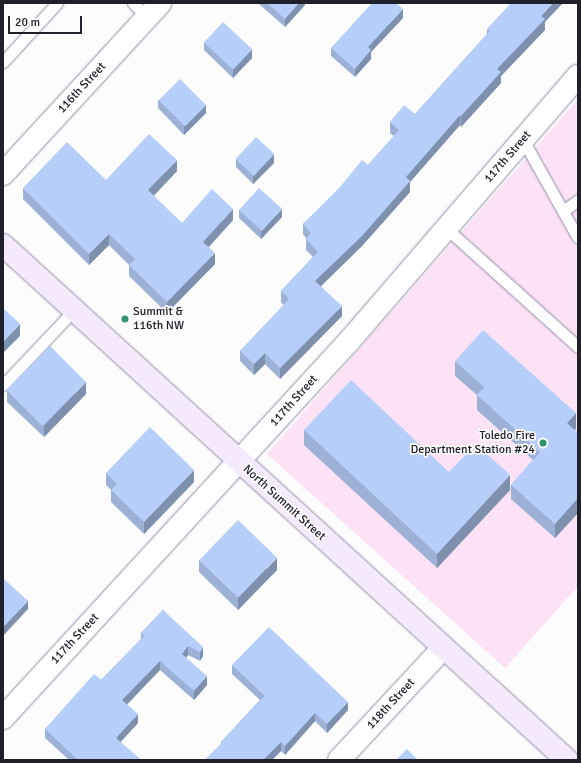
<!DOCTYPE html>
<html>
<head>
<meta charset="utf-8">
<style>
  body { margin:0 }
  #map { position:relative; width:581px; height:763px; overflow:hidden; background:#fcfcfc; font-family:Signika,sans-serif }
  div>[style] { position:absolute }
  .green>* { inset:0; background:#fde1f5 }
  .roads { filter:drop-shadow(0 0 1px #908fa9) drop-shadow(0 0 1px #908fa9) }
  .lane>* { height:11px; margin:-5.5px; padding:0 5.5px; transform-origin:5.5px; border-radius:5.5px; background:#fff }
  .street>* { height:22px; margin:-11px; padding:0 11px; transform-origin:11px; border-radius:11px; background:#fff }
  .secondary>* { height:22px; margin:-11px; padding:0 11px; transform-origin:11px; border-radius:11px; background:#f5eafc }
  .wall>* { inset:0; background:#9db1d7 }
  .shaded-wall>* { inset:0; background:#7f90af }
  .building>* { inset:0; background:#b6cefa; transform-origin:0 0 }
  .dots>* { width:11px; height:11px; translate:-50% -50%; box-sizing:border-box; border:2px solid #fcfcfc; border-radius:50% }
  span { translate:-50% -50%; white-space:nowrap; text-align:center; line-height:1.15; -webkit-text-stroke:3.5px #fcfcfc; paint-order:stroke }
  .street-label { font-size:12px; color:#20202a }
  .poi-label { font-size:12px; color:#20202a }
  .left { translate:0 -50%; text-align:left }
  .right { translate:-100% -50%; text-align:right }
  .frame { position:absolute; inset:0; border:4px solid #20202a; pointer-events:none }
  .scale { position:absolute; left:8px; top:16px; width:74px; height:18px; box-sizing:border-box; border:2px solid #20202a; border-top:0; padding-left:5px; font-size:12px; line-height:14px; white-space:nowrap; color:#20202a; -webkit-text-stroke:3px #fcfcfc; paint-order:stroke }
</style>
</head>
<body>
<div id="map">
  <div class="green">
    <i style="clip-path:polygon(578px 99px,578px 586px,505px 668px,267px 454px)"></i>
  </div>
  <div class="roads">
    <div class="lane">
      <i style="left:133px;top:3px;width:20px;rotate:45deg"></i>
      <i style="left:3px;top:62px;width:80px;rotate:-47.5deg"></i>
      <i style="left:523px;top:140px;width:112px;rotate:60.7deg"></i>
      <i style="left:563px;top:211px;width:19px;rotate:-36deg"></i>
      <i style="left:446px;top:228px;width:178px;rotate:42deg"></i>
      <i style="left:3px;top:385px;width:103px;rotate:-46.6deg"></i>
    </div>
    <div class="street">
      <i style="left:3px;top:174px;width:232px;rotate:-47.4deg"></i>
      <i style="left:3px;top:718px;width:513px;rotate:-47.45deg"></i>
      <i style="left:350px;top:340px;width:349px;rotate:-49.2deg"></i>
      <i style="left:339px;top:760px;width:153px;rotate:-47.1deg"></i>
    </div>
    <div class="secondary">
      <i style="left:3px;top:245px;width:764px;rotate:42.4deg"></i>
    </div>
  </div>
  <div class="wall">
    <i style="clip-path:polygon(258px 3px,305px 3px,305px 5px,285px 27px)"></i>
    <i style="clip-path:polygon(403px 18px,371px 52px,371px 59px,355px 77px,331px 56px,331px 48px)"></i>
    <i style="clip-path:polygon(545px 22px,545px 30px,501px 76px,501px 83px,461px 127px,460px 125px,410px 182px,410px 192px,362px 246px,321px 286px,342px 316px,280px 379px,265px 364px,254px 375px,240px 361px,240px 351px,284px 305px,281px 302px,281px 291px,313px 257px,306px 250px,306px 238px,303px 234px,303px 224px,368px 165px,394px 136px,390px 133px,390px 122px,415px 114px,487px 34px,487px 29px)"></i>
    <i style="clip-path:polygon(204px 42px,252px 58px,233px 78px,204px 50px)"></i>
    <i style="clip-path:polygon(158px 100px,206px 113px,184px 135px,158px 108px)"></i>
    <i style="clip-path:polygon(236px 159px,274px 163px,253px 184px,236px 167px)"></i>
    <i style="clip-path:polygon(177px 171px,153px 196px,182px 223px,233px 220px,209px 247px,215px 264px,167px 313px,129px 276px,129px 265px,109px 245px,89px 265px,23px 199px,23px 188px,106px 180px)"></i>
    <i style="clip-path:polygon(239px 210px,282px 217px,261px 239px,239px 218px)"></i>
    <i style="clip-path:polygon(455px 361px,576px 428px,575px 430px,578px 433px,578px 513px,555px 538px,511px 499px,511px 485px,533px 460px,477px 410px,477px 395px,455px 376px)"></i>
    <i style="clip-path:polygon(7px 390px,86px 394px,44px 437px,7px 402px)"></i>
    <i style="clip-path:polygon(304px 430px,449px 472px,510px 490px,437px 568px,304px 445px)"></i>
    <i style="clip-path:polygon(106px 473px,194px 482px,144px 534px,111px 502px,111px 490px,106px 485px)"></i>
    <i style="clip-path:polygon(199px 560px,277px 570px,238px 610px,199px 572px)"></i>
    <i style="clip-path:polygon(163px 610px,203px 656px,200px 661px,188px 655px,186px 658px,207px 685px,194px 700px,160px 670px,127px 705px,138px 723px,120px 742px,141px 760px,69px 760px,45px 738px,45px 729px,101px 680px,141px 639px,141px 633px)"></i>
    <i style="clip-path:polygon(232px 665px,348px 710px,327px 733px,315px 721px,285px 755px,281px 751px,272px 760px,205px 760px,221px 744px,221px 742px,260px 700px,232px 674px)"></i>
  </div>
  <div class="shaded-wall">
    <i style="clip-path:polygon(299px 3px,305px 3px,305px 5px,285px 27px,285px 19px)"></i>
    <i style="clip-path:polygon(553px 3px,563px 3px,545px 22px,545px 30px,501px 76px,501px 83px,461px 127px,461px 116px,497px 69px,541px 16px)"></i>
    <i style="clip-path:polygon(403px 9px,403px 18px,371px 52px,371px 59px,355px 77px,355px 69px,368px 47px)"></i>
    <i style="clip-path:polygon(252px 49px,252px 58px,233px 78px,233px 69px)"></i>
    <i style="clip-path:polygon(206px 105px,206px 113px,184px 135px,184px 126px)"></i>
    <i style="clip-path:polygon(460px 115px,460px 125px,410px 182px,410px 192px,362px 246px,315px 292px,315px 281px)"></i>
    <i style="clip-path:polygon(274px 154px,274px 163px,253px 184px,253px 176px)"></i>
    <i style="clip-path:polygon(177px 160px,177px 171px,148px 202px,148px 190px)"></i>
    <i style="clip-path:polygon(233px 209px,233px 220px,203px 253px,203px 242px)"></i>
    <i style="clip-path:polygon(282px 209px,282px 217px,261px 239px,261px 231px)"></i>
    <i style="clip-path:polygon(109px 234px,109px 245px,89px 265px,89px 254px)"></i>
    <i style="clip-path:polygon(215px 253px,215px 264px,167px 313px,167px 302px)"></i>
    <i style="clip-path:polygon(342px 306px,342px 316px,280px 379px,280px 368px)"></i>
    <i style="clip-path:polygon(20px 324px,20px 336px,3px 353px,3px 342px)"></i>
    <i style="clip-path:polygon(265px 353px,265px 364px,254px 375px,254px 364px)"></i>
    <i style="clip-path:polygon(86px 382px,86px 394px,44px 437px,44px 426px)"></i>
    <i style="clip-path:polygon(576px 413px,576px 428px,567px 438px,567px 423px)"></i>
    <i style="clip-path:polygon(194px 470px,194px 482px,144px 534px,144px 522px)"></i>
    <i style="clip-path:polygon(510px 475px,510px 490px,437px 568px,437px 554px)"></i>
    <i style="clip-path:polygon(578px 498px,578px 513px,555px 538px,555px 524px)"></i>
    <i style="clip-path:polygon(277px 558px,277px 570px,238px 610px,238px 598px)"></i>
    <i style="clip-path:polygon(28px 601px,28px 609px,3px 636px,3px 627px)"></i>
    <i style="clip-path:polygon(188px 646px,188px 655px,182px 663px,182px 654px)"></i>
    <i style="clip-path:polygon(203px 647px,203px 656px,200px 661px,200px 652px)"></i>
    <i style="clip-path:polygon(160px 661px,160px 670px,122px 709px,122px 700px)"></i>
    <i style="clip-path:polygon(207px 676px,207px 685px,194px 700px,194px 691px)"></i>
    <i style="clip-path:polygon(348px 702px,348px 710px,327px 733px,327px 724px)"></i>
    <i style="clip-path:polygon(315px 713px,315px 721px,285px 755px,285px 746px)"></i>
    <i style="clip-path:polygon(138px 714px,138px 723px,116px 747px,116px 738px)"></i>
    <i style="clip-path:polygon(281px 742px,281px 751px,272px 760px,263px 760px)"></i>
  </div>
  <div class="building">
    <i style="clip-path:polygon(267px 3px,299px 3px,285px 19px)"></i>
    <i style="clip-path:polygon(372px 3px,396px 3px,403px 9px,368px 47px,371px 50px,355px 69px,331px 48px)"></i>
    <i style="clip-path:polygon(511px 3px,553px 3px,541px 16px,545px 19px,497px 69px,501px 72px,461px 116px,460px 115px,406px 177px,410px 181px,362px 236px,315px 281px,342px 306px,280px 368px,265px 353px,254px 364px,240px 351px,289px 299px,281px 291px,318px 252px,306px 239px,311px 233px,303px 224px,340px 187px,362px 160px,368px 165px,399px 130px,390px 122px,404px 105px,415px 114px,490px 31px,487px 29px)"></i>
    <i style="left:223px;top:22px;width:40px;height:28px;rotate:43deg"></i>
    <i style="left:180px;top:79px;width:37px;height:30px;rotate:45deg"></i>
    <i style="clip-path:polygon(149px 134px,177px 160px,148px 190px,182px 223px,212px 189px,233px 209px,203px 242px,215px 253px,167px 302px,129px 265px,135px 259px,109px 234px,89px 254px,23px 188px,67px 142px,106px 180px)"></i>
    <i style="left:256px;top:137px;width:25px;height:30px;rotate:43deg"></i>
    <i style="left:259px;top:188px;width:31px;height:30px;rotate:42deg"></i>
    <i style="clip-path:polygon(3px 308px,20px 324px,3px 342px)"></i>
    <i style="clip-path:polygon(483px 330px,576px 413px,567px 423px,578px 433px,578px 498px,555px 524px,511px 485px,540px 452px,477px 395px,484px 387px,455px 361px)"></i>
    <i style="left:50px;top:346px;width:51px;height:62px;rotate:45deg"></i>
    <i style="clip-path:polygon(351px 380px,449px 472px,476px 444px,510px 475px,437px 554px,304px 430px)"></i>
    <i style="clip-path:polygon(150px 427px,194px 470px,144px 522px,111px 490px,117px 484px,106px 473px)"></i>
    <i style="left:238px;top:520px;width:54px;height:56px;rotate:44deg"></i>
    <i style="clip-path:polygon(3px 578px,28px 601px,3px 627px)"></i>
    <i style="clip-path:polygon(163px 610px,203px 647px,200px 652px,188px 646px,182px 654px,207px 676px,194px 691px,160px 661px,122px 700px,138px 714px,116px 738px,141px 760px,78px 760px,45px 729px,94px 674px,101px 680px,144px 636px,141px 633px)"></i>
    <i style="clip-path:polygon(269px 627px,348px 702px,327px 724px,315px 713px,285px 746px,281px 742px,263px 760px,205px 760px,222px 743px,221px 742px,265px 696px,232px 665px)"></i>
    <i style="clip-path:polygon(407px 749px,418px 760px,396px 760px)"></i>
  </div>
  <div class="dots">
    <i style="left:125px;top:319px;background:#31946e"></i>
    <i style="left:543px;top:443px;background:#31946e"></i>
  </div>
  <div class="street-label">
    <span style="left:82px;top:88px;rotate:-47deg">116th Street</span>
    <span style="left:508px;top:157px;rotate:-49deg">117th Street</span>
    <span style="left:294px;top:401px;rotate:-48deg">117th Street</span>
    <span style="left:284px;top:503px;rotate:42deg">North Summit Street</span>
    <span style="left:75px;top:639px;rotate:-47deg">117th Street</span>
    <span style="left:391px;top:704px;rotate:-47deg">118th Street</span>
  </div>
  <div class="poi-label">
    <span class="left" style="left:133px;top:319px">Summit &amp;<br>116th NW</span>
    <span class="right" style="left:535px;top:443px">Toledo Fire<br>Department Station #24</span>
  </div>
  <div class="frame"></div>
  <div class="scale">20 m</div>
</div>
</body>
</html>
